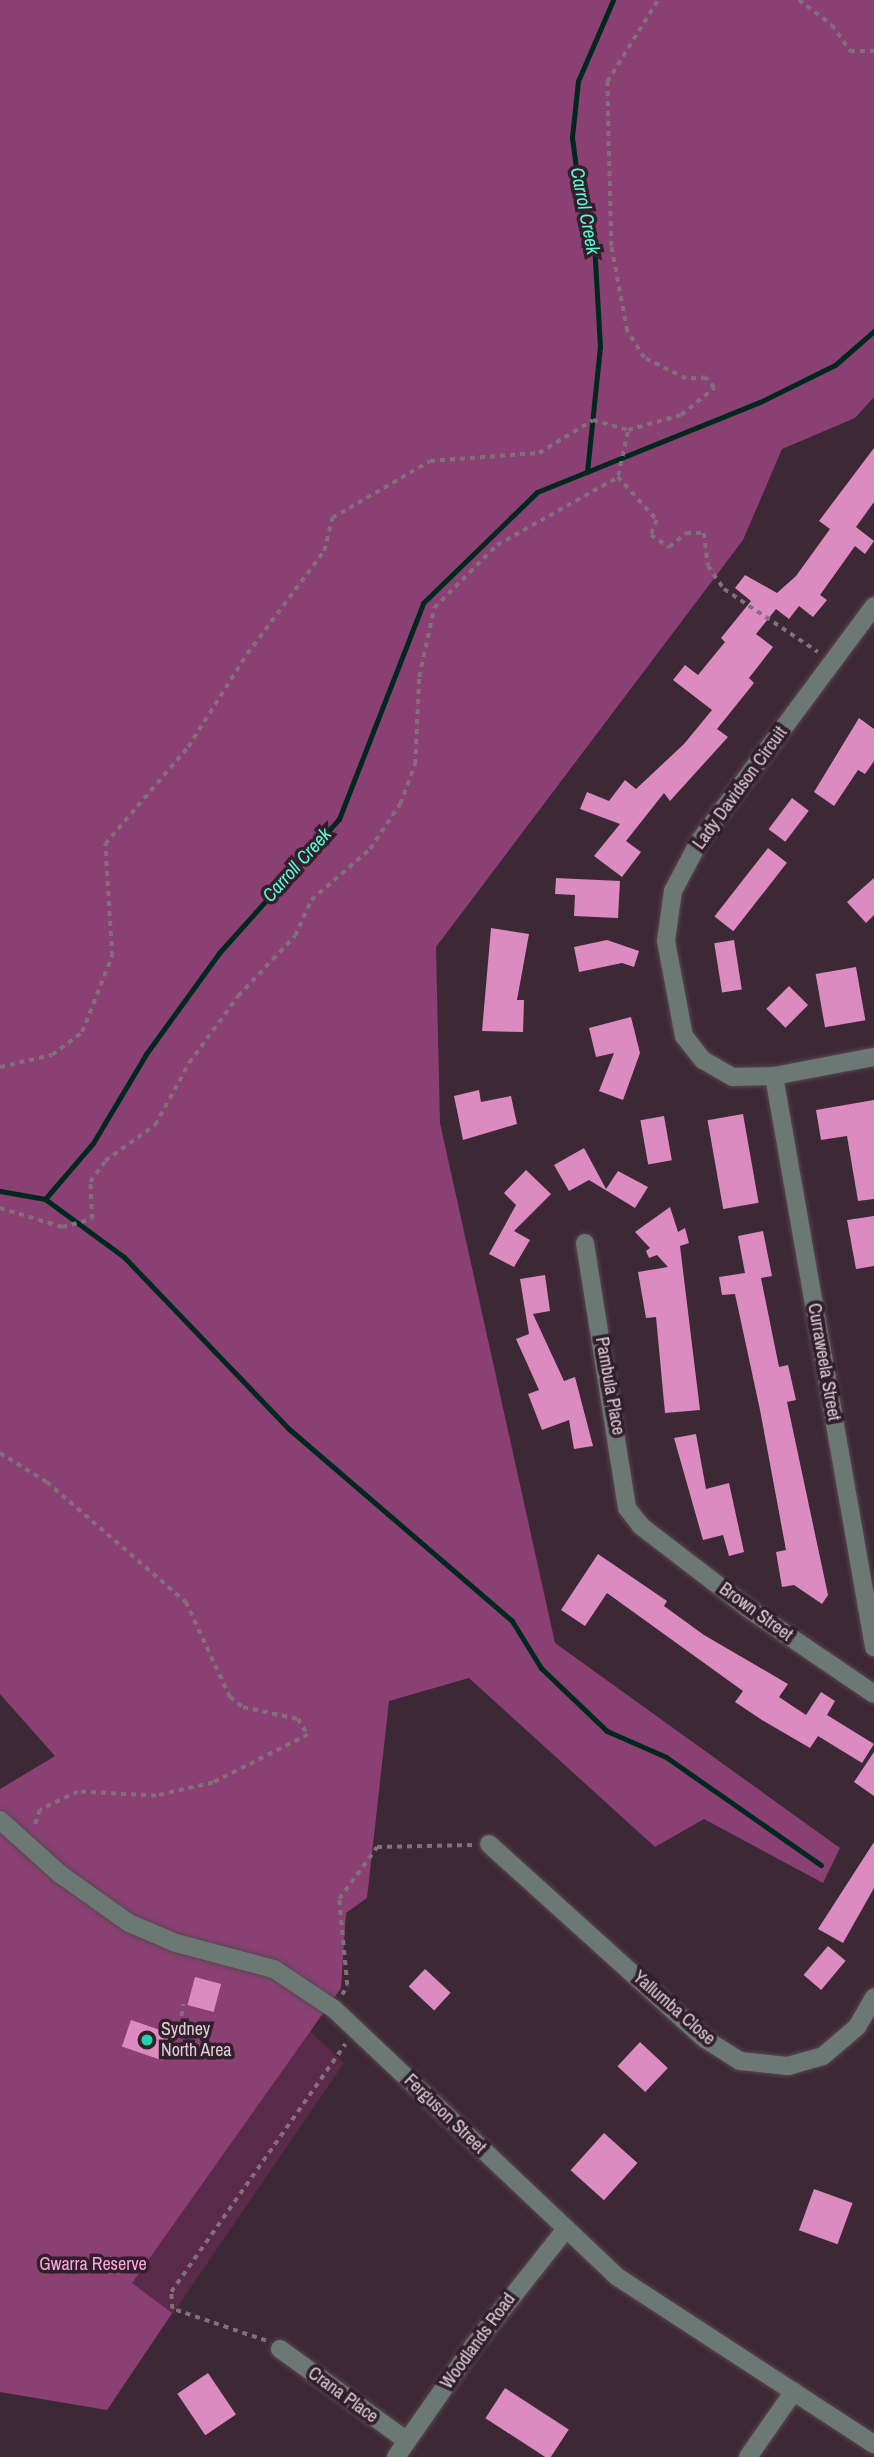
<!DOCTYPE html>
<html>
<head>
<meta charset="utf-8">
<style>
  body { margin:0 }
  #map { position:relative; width:874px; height:2457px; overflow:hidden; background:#3d2835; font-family:"Archivo Narrow",sans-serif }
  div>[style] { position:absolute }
  .green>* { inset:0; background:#592a4a }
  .forest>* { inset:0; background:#8a4073 }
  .stream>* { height:5px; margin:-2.5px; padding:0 2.5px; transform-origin:2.5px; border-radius:2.5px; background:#00281e }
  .building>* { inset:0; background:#dc8bc0; transform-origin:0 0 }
  .path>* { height:3.5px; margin-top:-1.75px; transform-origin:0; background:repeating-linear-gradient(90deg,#816f7a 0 5px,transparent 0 10px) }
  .roads { filter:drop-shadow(0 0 2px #5a4652) drop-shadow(0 0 2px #5a4652) }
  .minor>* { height:18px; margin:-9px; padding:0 9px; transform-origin:9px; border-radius:9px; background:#6b7873 }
  .dots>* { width:19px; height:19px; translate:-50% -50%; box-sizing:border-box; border:4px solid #321f2b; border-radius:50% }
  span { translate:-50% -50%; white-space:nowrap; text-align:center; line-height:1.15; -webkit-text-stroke:7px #321f2b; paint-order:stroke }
  .street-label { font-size:18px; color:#ddcfd8 }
  .poi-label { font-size:18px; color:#ddcfd8 }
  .left { translate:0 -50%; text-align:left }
  .park-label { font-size:18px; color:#fba7de }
  .water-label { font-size:19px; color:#54fdd4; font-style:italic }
</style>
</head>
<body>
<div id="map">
  <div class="green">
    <i style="clip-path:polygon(275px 1998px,344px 2063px,107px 2410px,0 2392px,0 2102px)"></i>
  </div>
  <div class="forest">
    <i style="clip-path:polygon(0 0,874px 0,874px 397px,855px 418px,782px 449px,743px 540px,436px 947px,440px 1123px,555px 1643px,840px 1848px,823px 1883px,704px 1819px,655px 1847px,469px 1678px,389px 1701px,367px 1898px,346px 1913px,341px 1988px,132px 2283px,172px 2313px,107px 2410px,0 2392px,0 1789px,55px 1756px,0 1694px)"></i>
  </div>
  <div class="stream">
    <i style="left:587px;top:472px;width:126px;rotate:-84.1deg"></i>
    <i style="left:600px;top:347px;width:105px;rotate:-93.3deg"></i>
    <i style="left:594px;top:242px;width:45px;rotate:-108deg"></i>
    <i style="left:580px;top:199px;width:63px;rotate:-97.4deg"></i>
    <i style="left:572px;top:137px;width:56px;rotate:-83.9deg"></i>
    <i style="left:578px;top:81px;width:88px;rotate:-66.6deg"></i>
    <i style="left:0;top:1191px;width:46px;rotate:10.1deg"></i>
    <i style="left:45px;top:1199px;width:74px;rotate:-49.4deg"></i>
    <i style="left:93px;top:1143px;width:104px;rotate:-59.2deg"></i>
    <i style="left:146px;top:1054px;width:125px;rotate:-54.1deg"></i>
    <i style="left:219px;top:953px;width:180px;rotate:-48.2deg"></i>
    <i style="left:339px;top:819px;width:232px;rotate:-68.7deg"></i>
    <i style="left:423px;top:603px;width:159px;rotate:-44.2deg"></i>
    <i style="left:537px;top:492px;width:240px;rotate:-22deg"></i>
    <i style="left:760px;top:402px;width:84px;rotate:-26.3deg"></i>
    <i style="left:835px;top:365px;width:52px;rotate:-41.1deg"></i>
    <i style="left:45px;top:1199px;width:98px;rotate:36.3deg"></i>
    <i style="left:124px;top:1257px;width:238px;rotate:46.2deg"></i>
    <i style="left:289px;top:1429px;width:294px;rotate:40.7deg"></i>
    <i style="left:512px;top:1621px;width:55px;rotate:58.3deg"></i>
    <i style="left:541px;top:1668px;width:91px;rotate:43.7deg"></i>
    <i style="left:607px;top:1731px;width:64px;rotate:23.8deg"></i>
    <i style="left:666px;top:1757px;width:189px;rotate:34.9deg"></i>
  </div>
  <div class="building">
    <i style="clip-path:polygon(874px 448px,874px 502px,856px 527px,874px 541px,865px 554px,855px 546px,820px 595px,827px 600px,813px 617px,799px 606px,789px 619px,776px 609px,756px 634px,773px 647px,749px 678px,754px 683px,717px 729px,728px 737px,670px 801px,664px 793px,626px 841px,641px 852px,622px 877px,594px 856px,620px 824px,580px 809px,587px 792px,609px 801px,625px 780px,636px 789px,684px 744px,712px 710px,673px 680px,685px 665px,698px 675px,725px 642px,721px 638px,751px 601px,735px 588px,745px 575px,777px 593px,796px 576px,830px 529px,819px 521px)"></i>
    <i style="clip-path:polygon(859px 718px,874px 729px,874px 761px,865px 774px,858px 770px,834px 806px,814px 792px)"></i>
    <i style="left:792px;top:798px;width:21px;height:39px;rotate:37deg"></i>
    <i style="left:768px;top:848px;width:24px;height:87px;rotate:38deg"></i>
    <i style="clip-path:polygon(556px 878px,620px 881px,618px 918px,574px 916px,575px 895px,555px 894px)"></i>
    <i style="clip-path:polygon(874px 878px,874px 915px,866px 923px,847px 902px)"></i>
    <i style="clip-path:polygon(491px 928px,529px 934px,517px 1000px,524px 1000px,523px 1032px,482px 1031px)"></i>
    <i style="clip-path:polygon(607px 940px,639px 951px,634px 967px,622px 963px,579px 972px,574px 947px)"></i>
    <i style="left:734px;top:940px;width:50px;height:20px;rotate:81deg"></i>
    <i style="left:856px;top:967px;width:54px;height:41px;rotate:80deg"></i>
    <i style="left:789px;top:986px;width:27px;height:32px;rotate:45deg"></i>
    <i style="clip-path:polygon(631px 1017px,640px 1053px,623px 1100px,599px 1091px,614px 1053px,596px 1057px,589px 1028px)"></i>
    <i style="clip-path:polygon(479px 1090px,481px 1102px,511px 1096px,517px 1124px,463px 1140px,454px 1096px)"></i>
    <i style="clip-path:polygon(874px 1100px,874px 1199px,858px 1201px,847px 1136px,821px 1140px,816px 1110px)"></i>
    <i style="left:743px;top:1114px;width:90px;height:36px;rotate:80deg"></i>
    <i style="left:664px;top:1116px;width:45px;height:24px;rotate:80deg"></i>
    <i style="clip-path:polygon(584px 1148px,606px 1189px,618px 1171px,648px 1187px,635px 1208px,589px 1180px,569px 1191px,554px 1165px)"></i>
    <i style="clip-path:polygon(526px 1170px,551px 1194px,514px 1231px,530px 1240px,514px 1267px,489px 1254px,516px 1205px,504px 1193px)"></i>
    <i style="clip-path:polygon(670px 1207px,678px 1232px,685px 1228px,689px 1243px,680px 1246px,700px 1410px,665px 1413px,656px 1317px,646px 1318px,638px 1272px,668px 1267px,657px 1255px,649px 1258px,646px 1251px,650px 1248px,635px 1232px)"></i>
    <i style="clip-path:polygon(874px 1216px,874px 1266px,856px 1269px,847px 1220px)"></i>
    <i style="clip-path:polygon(763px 1231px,772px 1276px,761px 1278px,779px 1367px,788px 1365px,796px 1400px,787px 1402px,828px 1595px,822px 1604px,794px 1585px,782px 1587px,776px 1552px,786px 1550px,760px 1410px,735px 1294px,722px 1295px,719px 1277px,745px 1273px,738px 1236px)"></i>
    <i style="clip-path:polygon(545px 1275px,550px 1311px,533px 1314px,564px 1381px,575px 1377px,593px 1446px,574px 1449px,569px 1420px,542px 1430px,528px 1394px,539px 1390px,516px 1339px,529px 1334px,520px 1279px)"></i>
    <i style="clip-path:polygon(696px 1434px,706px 1489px,729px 1483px,744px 1552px,729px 1556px,723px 1535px,703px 1540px,674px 1438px)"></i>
    <i style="clip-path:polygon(598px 1554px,667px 1601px,664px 1606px,704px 1635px,788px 1684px,779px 1697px,806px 1715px,821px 1692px,835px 1701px,827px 1715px,874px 1744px,862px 1763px,818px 1736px,810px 1748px,762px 1720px,735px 1702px,743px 1691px,607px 1593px,585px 1626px,561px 1610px)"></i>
    <i style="clip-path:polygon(874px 1752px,874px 1796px,854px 1782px)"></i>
    <i style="clip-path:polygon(874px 1842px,874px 1888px,843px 1943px,818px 1929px)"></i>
    <i style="left:828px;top:1946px;width:23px;height:38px;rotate:40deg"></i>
    <i style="left:425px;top:1969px;width:35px;height:24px;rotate:43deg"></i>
    <i style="left:195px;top:1977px;width:27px;height:29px;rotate:15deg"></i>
    <i style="left:131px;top:2020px;width:43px;height:28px;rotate:19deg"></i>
    <i style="left:640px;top:2042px;width:38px;height:33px;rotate:43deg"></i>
    <i style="left:604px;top:2133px;width:45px;height:50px;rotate:42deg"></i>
    <i style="left:814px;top:2189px;width:41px;height:44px;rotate:20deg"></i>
    <i style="left:208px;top:2373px;width:50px;height:37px;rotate:56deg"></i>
    <i style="left:505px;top:2388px;width:76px;height:36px;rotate:33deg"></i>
  </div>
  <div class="path">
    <i style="left:799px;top:0;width:41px;rotate:37.1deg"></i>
    <i style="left:832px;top:25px;width:32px;rotate:55deg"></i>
    <i style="left:850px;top:51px;width:24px"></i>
    <i style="left:618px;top:476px;width:47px;rotate:-77.7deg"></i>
    <i style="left:0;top:1067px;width:53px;rotate:-13deg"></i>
    <i style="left:52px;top:1055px;width:38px;rotate:-37deg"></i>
    <i style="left:82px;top:1032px;width:82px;rotate:-68.5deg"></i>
    <i style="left:112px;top:956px;width:112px;rotate:-93.6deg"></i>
    <i style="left:105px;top:844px;width:128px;rotate:-49.4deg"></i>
    <i style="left:188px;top:747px;width:110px;rotate:-57.6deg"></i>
    <i style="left:247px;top:654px;width:129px;rotate:-53.2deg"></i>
    <i style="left:324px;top:551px;width:34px;rotate:-76deg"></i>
    <i style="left:332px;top:518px;width:113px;rotate:-30.2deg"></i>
    <i style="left:430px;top:461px;width:109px;rotate:-4.2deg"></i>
    <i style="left:539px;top:453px;width:63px;rotate:-31.4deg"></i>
    <i style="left:593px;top:420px;width:36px;rotate:16deg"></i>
    <i style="left:628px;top:430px;width:55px;rotate:-15.8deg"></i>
    <i style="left:681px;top:415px;width:43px;rotate:-39.3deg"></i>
    <i style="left:714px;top:388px;width:13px;rotate:-129deg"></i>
    <i style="left:706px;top:378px;width:20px;rotate:177deg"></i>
    <i style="left:686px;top:379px;width:47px;rotate:-153.4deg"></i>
    <i style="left:644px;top:358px;width:32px;rotate:-122deg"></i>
    <i style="left:627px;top:331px;width:86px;rotate:-100.7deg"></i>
    <i style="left:611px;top:246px;width:164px;rotate:-91.4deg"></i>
    <i style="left:607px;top:82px;width:97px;rotate:-58.1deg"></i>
    <i style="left:0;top:1208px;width:65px;rotate:17deg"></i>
    <i style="left:62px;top:1227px;width:31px;rotate:-15deg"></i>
    <i style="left:92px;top:1219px;width:37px;rotate:-93deg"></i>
    <i style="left:90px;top:1182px;width:26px;rotate:-54deg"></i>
    <i style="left:105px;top:1161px;width:62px;rotate:-35.8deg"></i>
    <i style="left:155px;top:1125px;width:71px;rotate:-61.3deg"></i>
    <i style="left:189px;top:1063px;width:83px;rotate:-53.8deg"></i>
    <i style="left:238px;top:996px;width:83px;rotate:-46.5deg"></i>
    <i style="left:295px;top:936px;width:39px;rotate:-66deg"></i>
    <i style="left:311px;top:900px;width:78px;rotate:-40.8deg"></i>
    <i style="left:370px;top:849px;width:54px;rotate:-56.3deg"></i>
    <i style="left:400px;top:804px;width:43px;rotate:-69.4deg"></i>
    <i style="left:415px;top:764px;width:87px;rotate:-87.4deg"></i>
    <i style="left:419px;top:677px;width:71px;rotate:-77.7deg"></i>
    <i style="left:434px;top:608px;width:89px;rotate:-45deg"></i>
    <i style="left:497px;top:545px;width:139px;rotate:-29.3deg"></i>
    <i style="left:618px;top:477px;width:58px;rotate:47.8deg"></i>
    <i style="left:657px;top:520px;width:16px;rotate:112deg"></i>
    <i style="left:651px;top:535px;width:22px;rotate:34deg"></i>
    <i style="left:669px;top:547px;width:22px;rotate:-39deg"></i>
    <i style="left:686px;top:533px;width:18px"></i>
    <i style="left:704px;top:533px;width:33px;rotate:83deg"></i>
    <i style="left:708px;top:566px;width:28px;rotate:55deg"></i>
    <i style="left:724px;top:589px;width:113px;rotate:33.8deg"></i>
    <i style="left:0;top:1453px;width:55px;rotate:31.7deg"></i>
    <i style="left:47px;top:1482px;width:184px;rotate:40.8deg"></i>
    <i style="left:186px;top:1602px;width:105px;rotate:65.1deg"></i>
    <i style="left:230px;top:1697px;width:16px;rotate:38deg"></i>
    <i style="left:243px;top:1707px;width:56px;rotate:12.3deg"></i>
    <i style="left:298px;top:1719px;width:19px;rotate:58deg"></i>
    <i style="left:308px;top:1735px;width:106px;rotate:153.2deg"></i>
    <i style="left:213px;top:1783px;width:58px;rotate:167.2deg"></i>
    <i style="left:156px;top:1796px;width:78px;rotate:-177.1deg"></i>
    <i style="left:78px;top:1792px;width:42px;rotate:154.7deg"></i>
    <i style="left:40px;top:1810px;width:20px;rotate:108deg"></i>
    <i style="left:342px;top:1995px;width:11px;rotate:-63deg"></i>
    <i style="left:347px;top:1985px;width:86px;rotate:-95.3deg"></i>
    <i style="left:339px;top:1899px;width:64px;rotate:-53.8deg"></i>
    <i style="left:377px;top:1847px;width:96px;rotate:-1.2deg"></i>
    <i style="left:180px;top:2026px;width:22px;rotate:-82deg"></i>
    <i style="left:266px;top:2341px;width:99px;rotate:-161.2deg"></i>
    <i style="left:172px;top:2309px;width:17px;rotate:-93deg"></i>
    <i style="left:171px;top:2292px;width:303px;rotate:-54.9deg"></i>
  </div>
  <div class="roads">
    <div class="minor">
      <i style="left:874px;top:606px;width:292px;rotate:126.6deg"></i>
      <i style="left:700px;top:840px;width:58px;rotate:117.9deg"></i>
      <i style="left:673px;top:891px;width:50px;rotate:98deg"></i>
      <i style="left:666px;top:941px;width:97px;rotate:79.3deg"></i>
      <i style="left:684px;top:1036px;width:31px;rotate:52deg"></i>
      <i style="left:703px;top:1060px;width:34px;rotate:30deg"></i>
      <i style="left:733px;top:1077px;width:41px;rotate:-1.4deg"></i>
      <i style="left:774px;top:1076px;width:102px;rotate:-10.8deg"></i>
      <i style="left:774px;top:1076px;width:580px;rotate:80.07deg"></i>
      <i style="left:585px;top:1243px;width:268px;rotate:81deg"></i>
      <i style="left:627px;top:1508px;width:23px;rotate:52deg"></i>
      <i style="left:641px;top:1526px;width:136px;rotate:37.5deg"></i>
      <i style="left:749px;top:1609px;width:151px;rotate:34.2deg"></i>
      <i style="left:0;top:1820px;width:81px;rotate:42deg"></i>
      <i style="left:60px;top:1874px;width:85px;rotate:35.4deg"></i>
      <i style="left:129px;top:1923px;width:51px;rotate:23.1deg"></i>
      <i style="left:176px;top:1943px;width:101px;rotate:14.9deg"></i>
      <i style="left:274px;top:1969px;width:72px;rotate:33.7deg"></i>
      <i style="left:334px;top:2009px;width:388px;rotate:43.4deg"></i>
      <i style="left:616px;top:2276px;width:308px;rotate:33.1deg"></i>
      <i style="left:489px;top:1844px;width:291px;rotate:42.1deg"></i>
      <i style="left:705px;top:2039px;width:41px;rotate:32.2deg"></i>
      <i style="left:740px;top:2061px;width:48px;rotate:5.9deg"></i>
      <i style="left:788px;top:2066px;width:36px;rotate:-16deg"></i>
      <i style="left:823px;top:2056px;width:45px;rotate:-40.5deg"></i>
      <i style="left:857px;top:2027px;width:34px;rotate:-60deg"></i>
      <i style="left:280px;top:2349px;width:157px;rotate:35.9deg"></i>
      <i style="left:396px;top:2457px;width:136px;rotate:-55.1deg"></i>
      <i style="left:474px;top:2345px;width:148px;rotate:-51.6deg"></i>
      <i style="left:748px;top:2457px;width:80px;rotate:-55.1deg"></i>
    </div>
  </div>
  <div class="dots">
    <i style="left:147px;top:2040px;background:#23d5af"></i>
  </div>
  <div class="street-label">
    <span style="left:740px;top:788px;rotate:-54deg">Lady Davidson Circuit</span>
    <span style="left:824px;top:1362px;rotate:80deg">Curraweela Street</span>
    <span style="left:610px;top:1386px;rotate:80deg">Pambula Place</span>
    <span style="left:756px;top:1612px;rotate:36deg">Brown Street</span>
    <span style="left:674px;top:2008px;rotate:41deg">Yallumba Close</span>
    <span style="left:445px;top:2114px;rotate:44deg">Ferguson Street</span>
    <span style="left:478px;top:2341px;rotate:-54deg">Woodlands Road</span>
    <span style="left:343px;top:2395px;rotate:36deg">Crana Place</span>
  </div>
  <div class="poi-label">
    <span class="left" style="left:161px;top:2040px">Sydney<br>North Area</span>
  </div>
  <div class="park-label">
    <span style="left:93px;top:2264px">Gwarra Reserve</span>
  </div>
  <div class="water-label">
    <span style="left:585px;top:211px;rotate:79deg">Carrol Creek</span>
    <span style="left:297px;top:865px;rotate:-48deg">Carroll Creek</span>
  </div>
</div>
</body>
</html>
